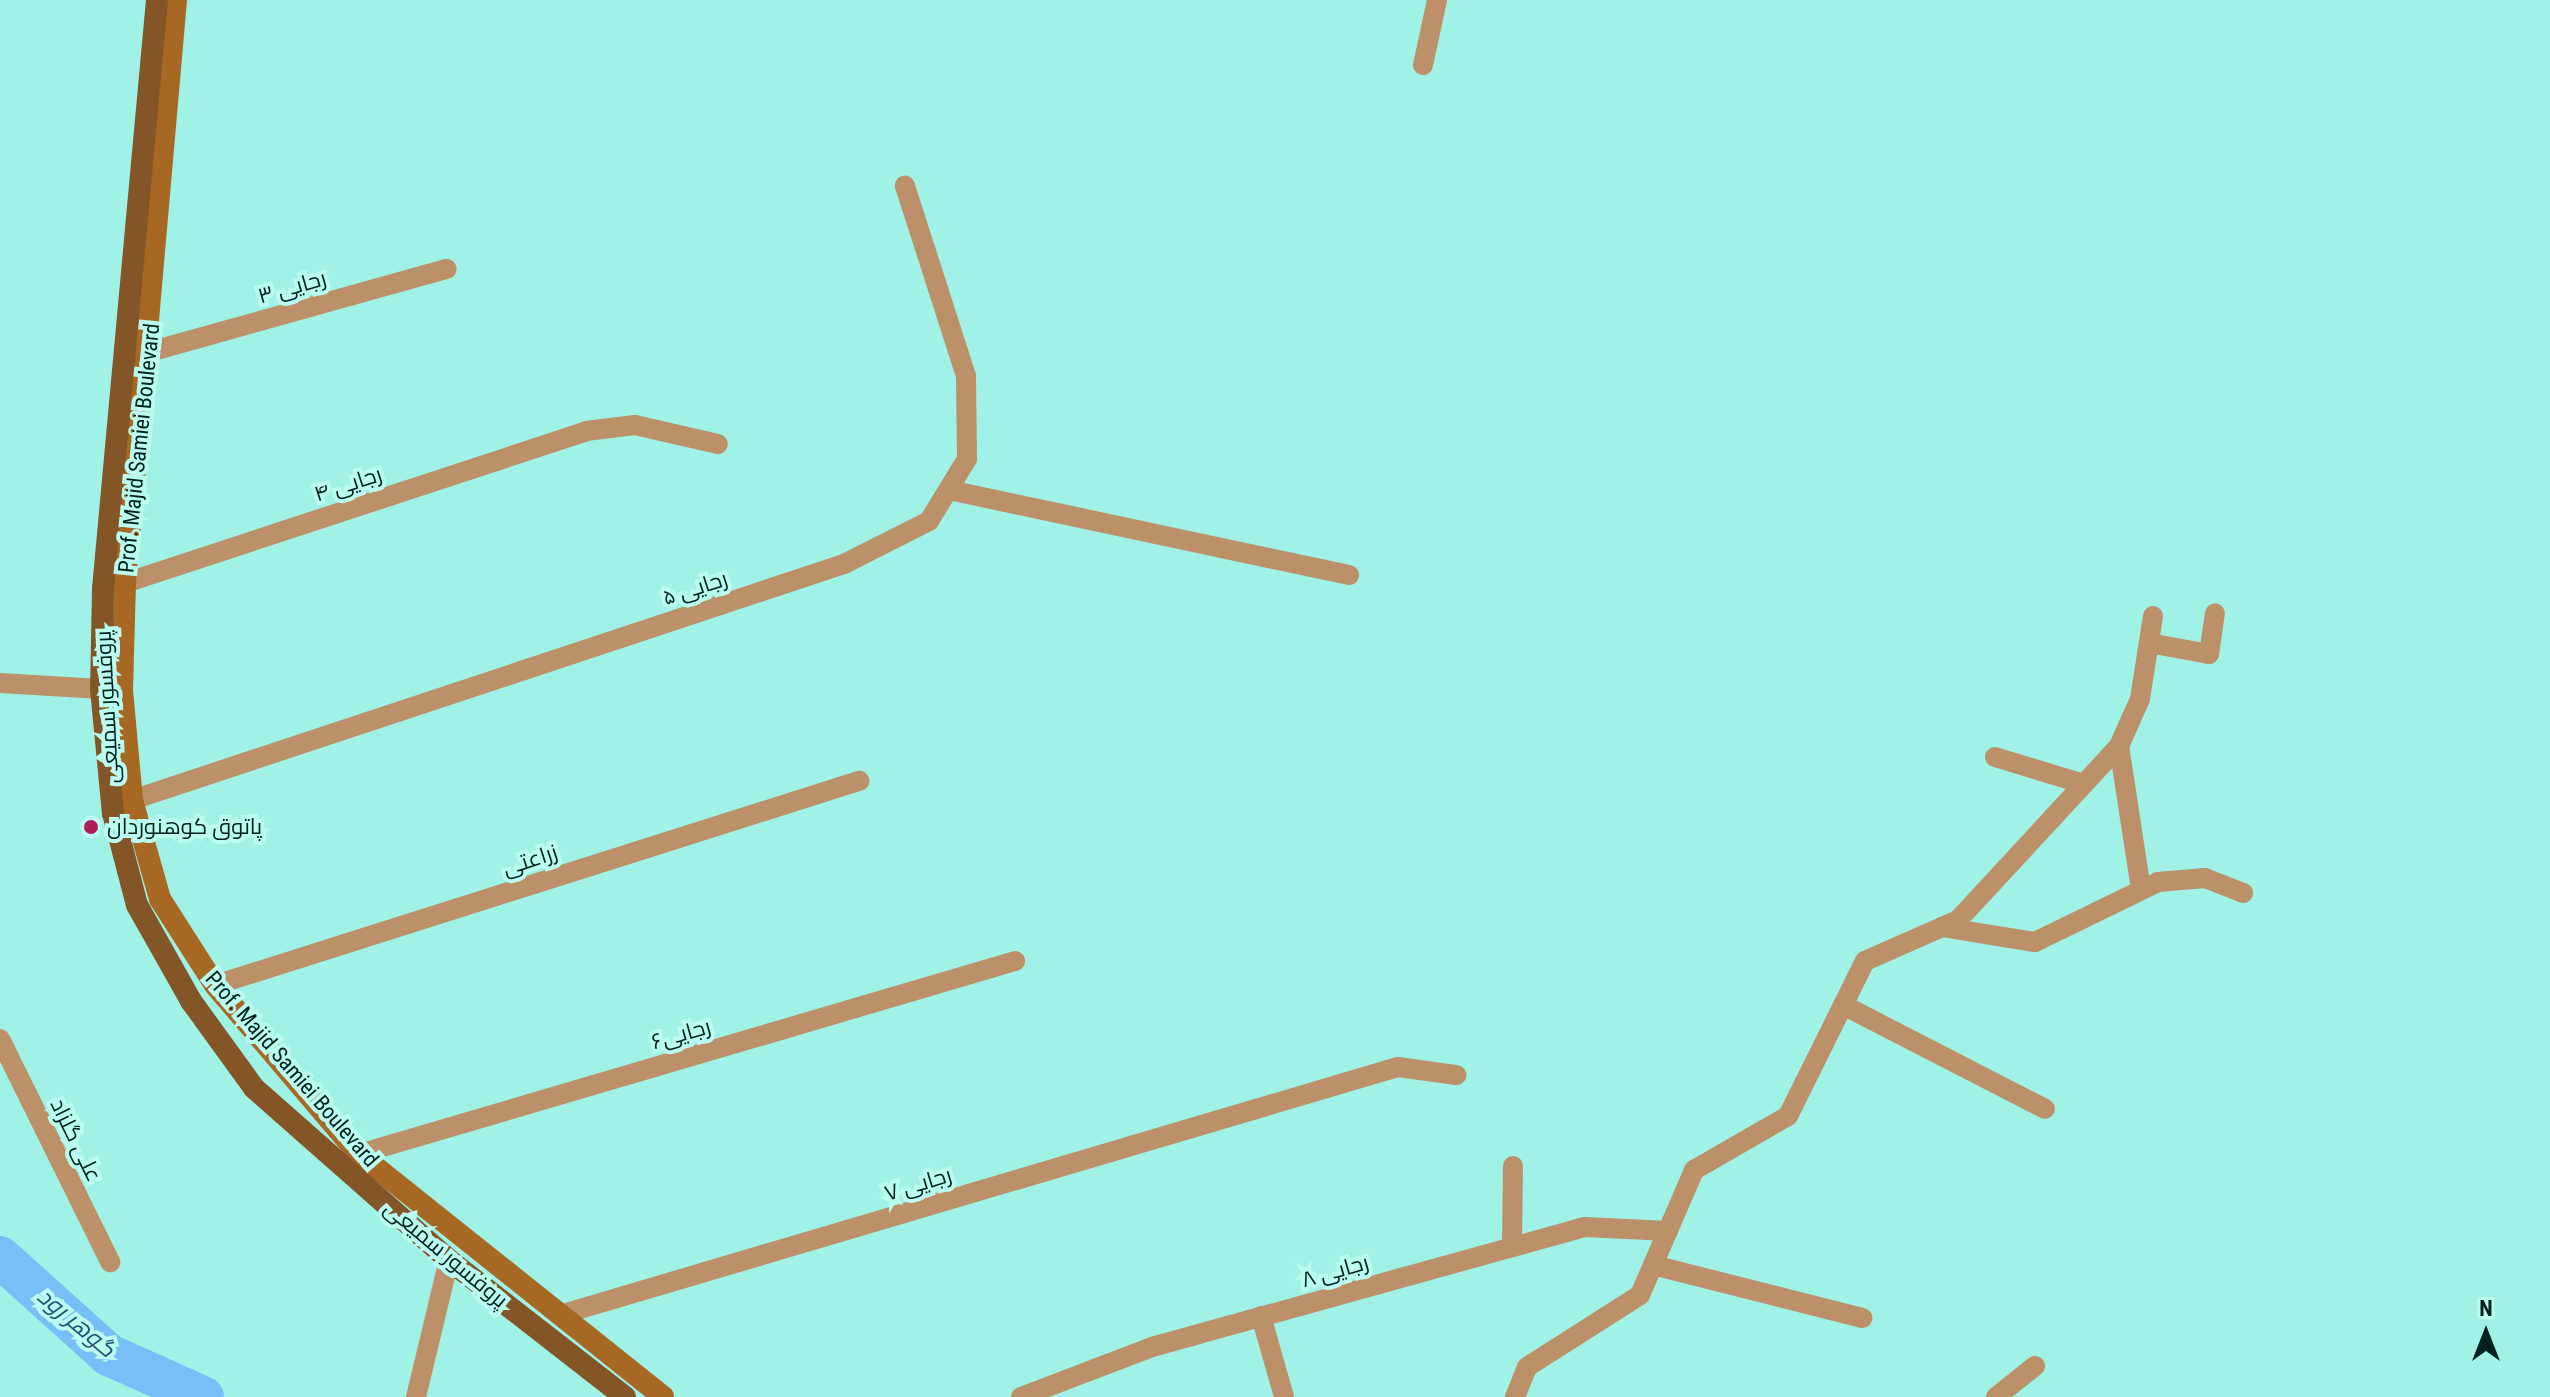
<!DOCTYPE html>
<html>
<head>
<meta charset="utf-8">
<style>
  body { margin:0 }
  #map { position:relative; width:2550px; height:1397px; overflow:hidden; background:#9ff2e5; font-family:"Roboto Condensed",Cairo,sans-serif }
  div>[style] { position:absolute }
  .river>* { height:42px; margin:-21px; padding:0 21px; transform-origin:21px; border-radius:21px; background:#77bff7 }
  .minor>* { height:20px; margin:-10px; padding:0 10px; transform-origin:10px; border-radius:10px; background:#bc9068 }
  .secondary>* { height:22px; margin:-11px; padding:0 11px; transform-origin:11px; border-radius:11px; background:#a76823 }
  .primary>* { height:22px; margin:-11px; padding:0 11px; transform-origin:11px; border-radius:11px; background:#835527 }
  .dots>* { width:22px; height:22px; translate:-50% -50%; box-sizing:border-box; border:4px solid #bbfcf1; border-radius:50% }
  span { translate:-50% -50%; white-space:nowrap; text-align:center; line-height:1.15; -webkit-text-stroke:8px #bbfcf1; paint-order:stroke }
  .street-label { font-size:22px; color:#00211d }
  .poi-label { font-size:22px; color:#00211d }
  .left { translate:0 -50%; text-align:left }
  .water-label { font-size:24px; color:#1f5479; font-style:italic }
  .north { position:absolute; left:2446px; top:1293px; width:80px; height:80px; -webkit-text-stroke:6px #bbfcf1; paint-order:stroke; rotate:0deg; font-size:22px; font-weight:700; line-height:32px; text-align:center; color:#00211d }
  .north::after { content:''; display:block; margin:auto; width:28px; height:36px; background:#00211d; clip-path:polygon(50% 0,100% 100%,50% 72%,0 100%) }
</style>
</head>
<body>
<div id="map">
  <div class="river">
    <i style="left:0;top:1257px;width:147px;rotate:42deg"></i>
    <i style="left:109px;top:1355px;width:103px;rotate:24.1deg"></i>
  </div>
  <div class="minor">
    <i style="left:1423px;top:65px;width:66px;rotate:-77.8deg"></i>
    <i style="left:149px;top:352px;width:309px;rotate:-15.6deg"></i>
    <i style="left:949px;top:490px;width:409px;rotate:12deg"></i>
    <i style="left:125px;top:583px;width:485px;rotate:-18.2deg"></i>
    <i style="left:586px;top:431px;width:49px;rotate:-7deg"></i>
    <i style="left:635px;top:425px;width:85px;rotate:12.9deg"></i>
    <i style="left:2149px;top:643px;width:61px;rotate:10.4deg"></i>
    <i style="left:2209px;top:654px;width:41px;rotate:-81.7deg"></i>
    <i style="left:0;top:683px;width:101px;rotate:3.4deg"></i>
    <i style="left:2119px;top:746px;width:145px;rotate:81.3deg"></i>
    <i style="left:1995px;top:757px;width:93px;rotate:16.9deg"></i>
    <i style="left:132px;top:800px;width:750px;rotate:-18.34deg"></i>
    <i style="left:844px;top:564px;width:95px;rotate:-26.8deg"></i>
    <i style="left:929px;top:521px;width:73px;rotate:-58.5deg"></i>
    <i style="left:967px;top:459px;width:83px;rotate:-90.7deg"></i>
    <i style="left:966px;top:376px;width:200px;rotate:-107.8deg"></i>
    <i style="left:1942px;top:927px;width:94px;rotate:9.2deg"></i>
    <i style="left:2035px;top:942px;width:137px;rotate:-26deg"></i>
    <i style="left:2158px;top:882px;width:47px;rotate:-4.9deg"></i>
    <i style="left:2205px;top:878px;width:41px;rotate:21.5deg"></i>
    <i style="left:215px;top:985px;width:676px;rotate:-17.58deg"></i>
    <i style="left:1843px;top:1005px;width:227px;rotate:27.2deg"></i>
    <i style="left:0;top:1039px;width:249px;rotate:63.7deg"></i>
    <i style="left:359px;top:1154px;width:684px;rotate:-16.39deg"></i>
    <i style="left:1512px;top:1247px;width:81px;rotate:-89.3deg"></i>
    <i style="left:1653px;top:1265px;width:216px;rotate:14.2deg"></i>
    <i style="left:563px;top:1314px;width:871px;rotate:-16.48deg"></i>
    <i style="left:1398px;top:1067px;width:59px;rotate:7.9deg"></i>
    <i style="left:1261px;top:1316px;width:84px;rotate:74.1deg"></i>
    <i style="left:416px;top:1397px;width:141px;rotate:-76.5deg"></i>
    <i style="left:1021px;top:1397px;width:140px;rotate:-20.9deg"></i>
    <i style="left:1152px;top:1347px;width:449px;rotate:-15.5deg"></i>
    <i style="left:1585px;top:1227px;width:83px;rotate:2.8deg"></i>
    <i style="left:1515px;top:1397px;width:32px;rotate:-68deg"></i>
    <i style="left:1527px;top:1367px;width:134px;rotate:-32.5deg"></i>
    <i style="left:1640px;top:1295px;width:136px;rotate:-66.6deg"></i>
    <i style="left:1694px;top:1170px;width:108px;rotate:-29.9deg"></i>
    <i style="left:1788px;top:1116px;width:173px;rotate:-63.6deg"></i>
    <i style="left:1865px;top:961px;width:102px;rotate:-23.8deg"></i>
    <i style="left:1958px;top:920px;width:237px;rotate:-47.2deg"></i>
    <i style="left:2119px;top:746px;width:51px;rotate:-65.9deg"></i>
    <i style="left:2140px;top:699px;width:84px;rotate:-81.1deg"></i>
    <i style="left:1996px;top:1397px;width:50px;rotate:-38.5deg"></i>
  </div>
  <div class="secondary">
    <i style="left:176px;top:0;width:585px;rotate:95deg"></i>
    <i style="left:125px;top:583px;width:107px;rotate:91.6deg"></i>
    <i style="left:122px;top:690px;width:110px;rotate:84.8deg"></i>
    <i style="left:132px;top:800px;width:103px;rotate:74.2deg"></i>
    <i style="left:160px;top:899px;width:102px;rotate:57.4deg"></i>
    <i style="left:215px;top:985px;width:222px;rotate:49.6deg"></i>
    <i style="left:359px;top:1154px;width:389px;rotate:38.6deg"></i>
  </div>
  <div class="primary">
    <i style="left:157px;top:0;width:591px;rotate:95.24deg"></i>
    <i style="left:103px;top:589px;width:100px;rotate:91.1deg"></i>
    <i style="left:101px;top:689px;width:125px;rotate:84.5deg"></i>
    <i style="left:113px;top:813px;width:95px;rotate:75.4deg"></i>
    <i style="left:137px;top:905px;width:110px;rotate:60.6deg"></i>
    <i style="left:191px;top:1001px;width:107px;rotate:54.1deg"></i>
    <i style="left:254px;top:1088px;width:260px;rotate:41.4deg"></i>
    <i style="left:449px;top:1260px;width:223px;rotate:37.9deg"></i>
  </div>
  <div class="dots">
    <i style="left:91px;top:827px;background:#ad1f58"></i>
  </div>
  <div class="street-label">
    <span style="left:292px;top:287px;rotate:-16deg">رجایی ۳</span>
    <span style="left:139px;top:448px;rotate:-84deg">Prof. Majid Samiei Boulevard</span>
    <span style="left:348px;top:484px;rotate:-18deg">رجایی ۴</span>
    <span style="left:695px;top:588px;rotate:-18deg">رجایی ۵</span>
    <span style="left:107px;top:707px;rotate:-93deg">پروفسور سمیعی</span>
    <span style="left:530px;top:860px;rotate:-18deg">زراعتی</span>
    <span style="left:681px;top:1034px;rotate:-16deg">رجایی۶</span>
    <span style="left:292px;top:1069px;rotate:49deg">Prof. Majid Samiei Boulevard</span>
    <span style="left:76px;top:1140px;rotate:64deg">علی گلزاد</span>
    <span style="left:918px;top:1184px;rotate:-17deg">رجایی ۷</span>
    <span style="left:446px;top:1254px;rotate:40deg">پروفسور سمیعی</span>
    <span style="left:1335px;top:1271px;rotate:-16deg">رجایی ۸</span>
  </div>
  <div class="poi-label">
    <span class="left" style="left:107px;top:827px">پاتوق کوهنوردان</span>
  </div>
  <div class="water-label">
    <span style="left:76px;top:1323px;rotate:40deg">گوهر رود</span>
  </div>
  <div class="north">N</div>
</div>
</body>
</html>
